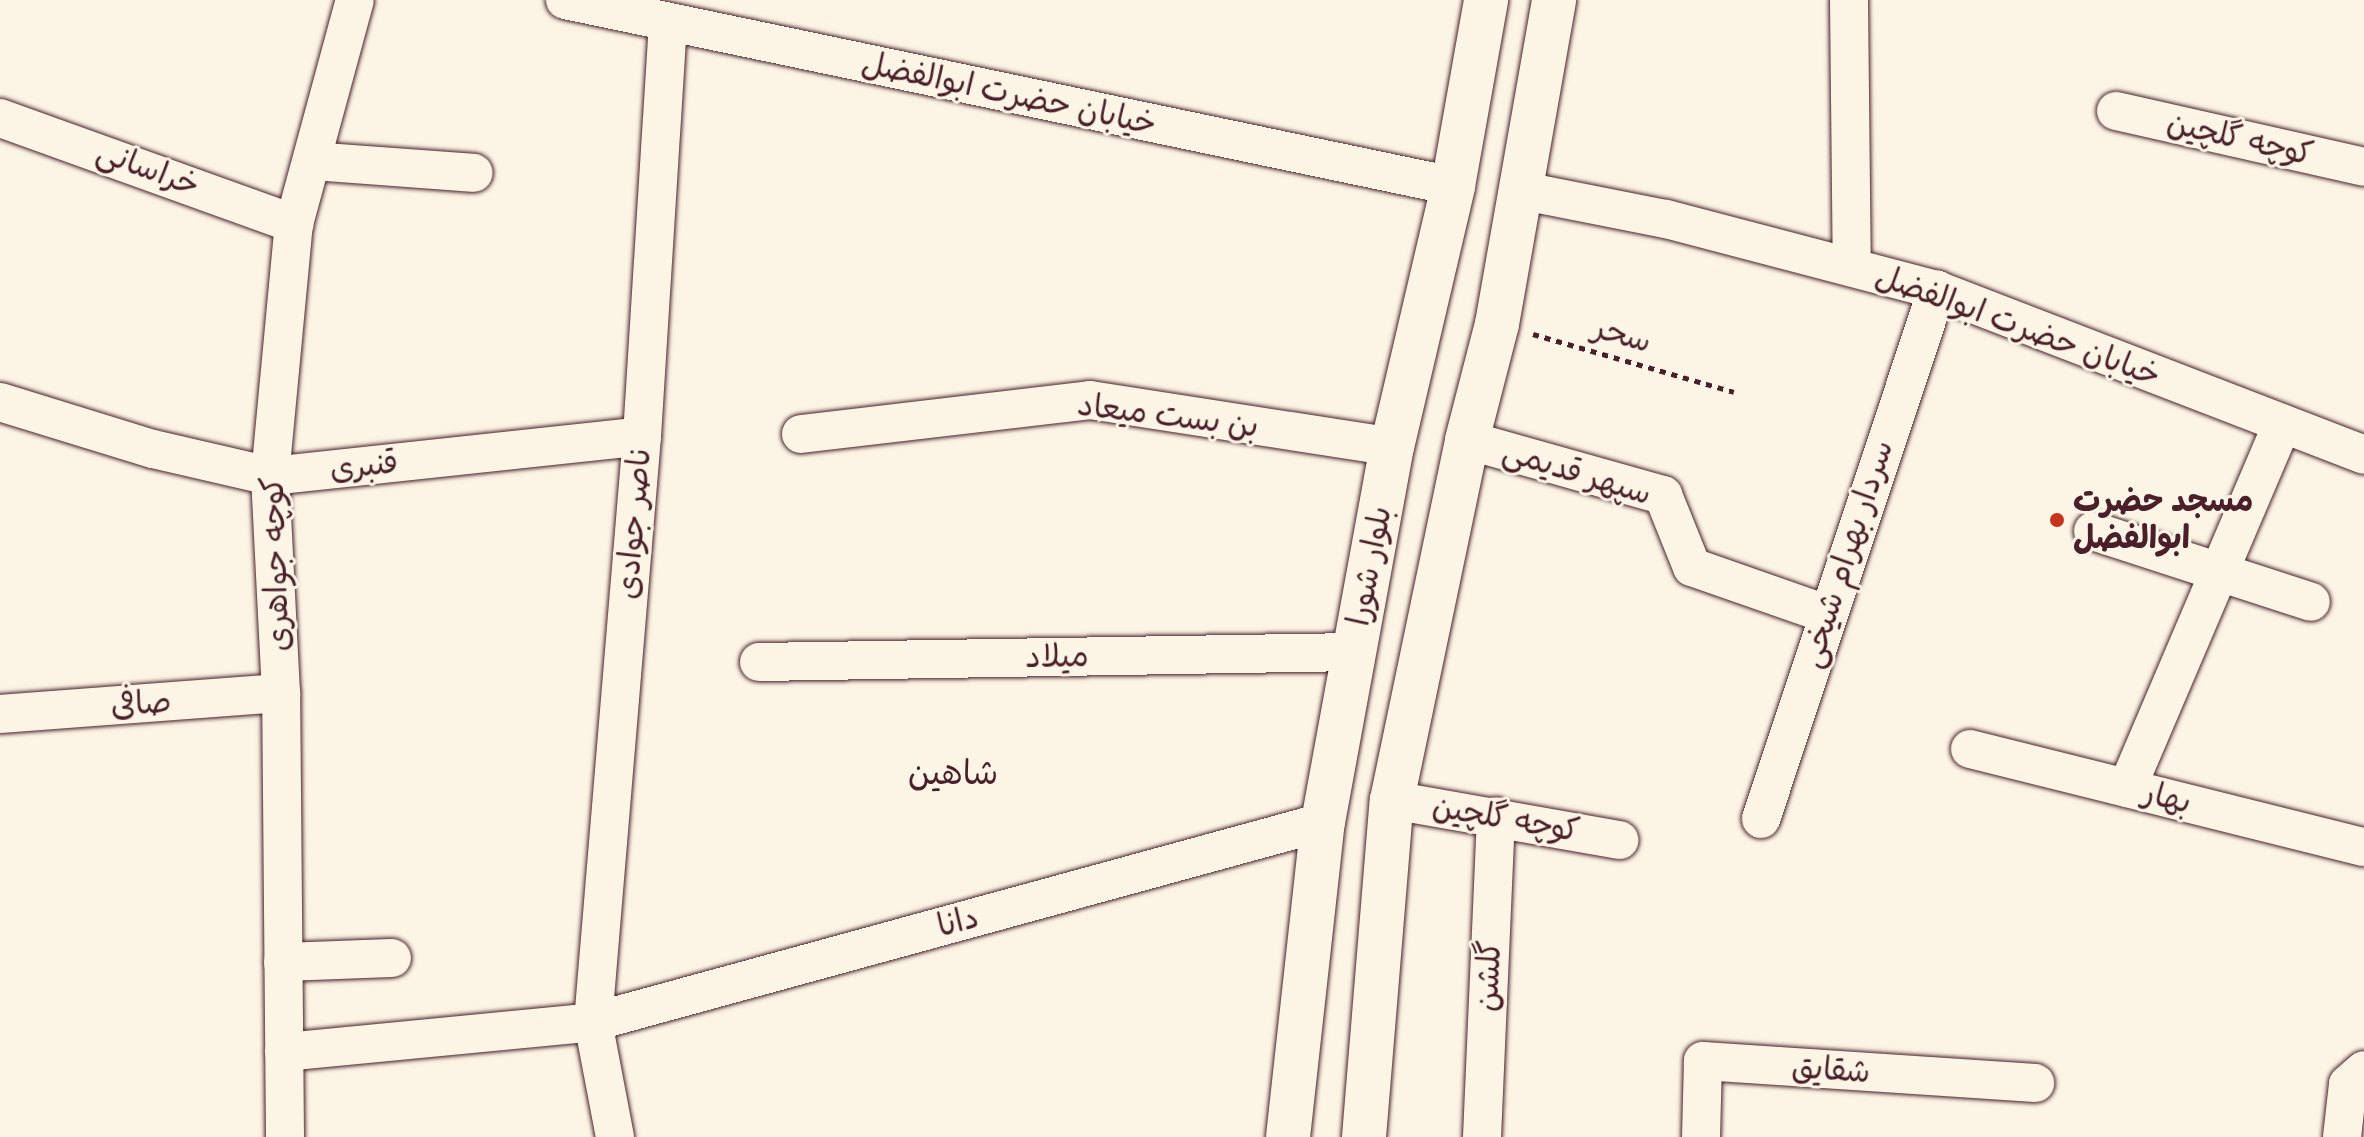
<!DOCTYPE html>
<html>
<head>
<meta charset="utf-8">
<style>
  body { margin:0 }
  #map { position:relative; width:2364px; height:1137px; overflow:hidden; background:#fcf5e5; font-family:Caveat,"Playpen Sans Arabic",sans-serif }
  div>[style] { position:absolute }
  .path>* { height:5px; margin-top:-2.5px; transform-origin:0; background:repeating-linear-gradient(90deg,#4a1f2b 0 6px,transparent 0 12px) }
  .roads { filter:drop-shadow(0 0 2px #4a1f2b) drop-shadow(0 0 2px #4a1f2b) }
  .minor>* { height:38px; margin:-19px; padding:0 19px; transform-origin:19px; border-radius:19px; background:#fcf5e5 }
  .major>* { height:44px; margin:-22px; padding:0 22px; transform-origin:22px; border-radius:22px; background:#fcf5e5 }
  .dots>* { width:22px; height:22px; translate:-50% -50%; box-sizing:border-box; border:4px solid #fcf5e5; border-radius:50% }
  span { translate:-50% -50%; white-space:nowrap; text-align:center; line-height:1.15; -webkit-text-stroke:6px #fcf5e5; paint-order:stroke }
  .street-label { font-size:32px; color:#4a1f2b }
  .poi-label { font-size:32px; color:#4a1f2b; font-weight:700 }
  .left { translate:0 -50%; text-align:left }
  .neighbourhood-label { font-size:34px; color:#4a1f2b }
</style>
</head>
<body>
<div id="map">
  <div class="path">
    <i style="left:1533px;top:334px;width:209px;rotate:16.1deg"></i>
  </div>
  <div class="roads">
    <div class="minor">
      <i style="left:565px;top:0;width:907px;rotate:11.83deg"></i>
      <i style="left:1849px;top:0;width:266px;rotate:89.4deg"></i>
      <i style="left:2116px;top:111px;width:254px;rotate:12.7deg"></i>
      <i style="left:0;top:118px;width:313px;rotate:19.8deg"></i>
      <i style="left:312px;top:161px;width:162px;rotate:4.2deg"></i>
      <i style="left:1524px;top:191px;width:145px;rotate:11.2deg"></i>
      <i style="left:1666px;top:219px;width:280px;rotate:14.7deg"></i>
      <i style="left:1937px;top:290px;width:458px;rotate:21.1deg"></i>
      <i style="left:0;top:402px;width:160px;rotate:17.1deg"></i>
      <i style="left:153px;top:449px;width:120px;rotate:13deg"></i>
      <i style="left:270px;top:476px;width:374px;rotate:-6.1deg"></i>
      <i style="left:801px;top:434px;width:291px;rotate:-6.7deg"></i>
      <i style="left:1090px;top:400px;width:306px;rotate:8.8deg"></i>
      <i style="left:1467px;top:440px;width:204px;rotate:15.7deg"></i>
      <i style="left:1663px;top:495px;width:78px;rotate:68.1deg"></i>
      <i style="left:1692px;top:567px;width:142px;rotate:19.3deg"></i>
      <i style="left:2093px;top:531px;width:229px;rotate:18deg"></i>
      <i style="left:759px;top:662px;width:595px;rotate:-0.96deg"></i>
      <i style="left:0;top:714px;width:282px;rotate:-4.3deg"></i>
      <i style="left:1970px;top:749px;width:406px;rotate:14deg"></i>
      <i style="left:2127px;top:788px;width:396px;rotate:-66.9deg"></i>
      <i style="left:1392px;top:800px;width:231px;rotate:10deg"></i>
      <i style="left:1761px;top:819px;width:558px;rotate:-71.6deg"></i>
      <i style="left:283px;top:962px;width:109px;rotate:-2.1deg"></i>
      <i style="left:284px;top:1052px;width:310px;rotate:-5.5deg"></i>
      <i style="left:593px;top:1022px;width:757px;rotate:-15.32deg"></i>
      <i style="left:285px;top:1137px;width:444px;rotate:-90.5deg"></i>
      <i style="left:281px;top:693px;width:217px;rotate:-92.9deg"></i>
      <i style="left:270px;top:476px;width:253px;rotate:-84.6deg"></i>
      <i style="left:294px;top:224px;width:232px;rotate:-74.8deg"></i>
      <i style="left:615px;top:1137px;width:117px;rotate:-100.8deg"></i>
      <i style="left:593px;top:1022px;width:588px;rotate:-85.22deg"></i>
      <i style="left:642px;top:436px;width:414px;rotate:-86.4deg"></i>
      <i style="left:1482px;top:1137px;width:321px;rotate:-87.5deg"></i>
      <i style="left:1701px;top:1137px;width:76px;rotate:-88.5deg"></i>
      <i style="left:1703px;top:1061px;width:333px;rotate:3.8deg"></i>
      <i style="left:2342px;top:1137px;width:53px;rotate:-83.5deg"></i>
      <i style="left:2348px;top:1084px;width:21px;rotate:-41deg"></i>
    </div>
    <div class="major">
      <i style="left:1288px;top:1137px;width:317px;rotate:-83.7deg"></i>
      <i style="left:1323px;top:822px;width:381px;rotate:-79.6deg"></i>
      <i style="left:1392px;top:447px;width:268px;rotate:-76.8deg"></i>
      <i style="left:1453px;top:186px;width:189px;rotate:-79.9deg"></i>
      <i style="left:1364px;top:1137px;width:338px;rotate:-85.3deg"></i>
      <i style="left:1392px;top:800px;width:368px;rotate:-78.2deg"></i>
      <i style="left:1467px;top:440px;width:120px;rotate:-75.5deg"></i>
      <i style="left:1497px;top:324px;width:329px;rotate:-80deg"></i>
    </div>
  </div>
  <div class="dots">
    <i style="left:2057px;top:520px;background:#c8321e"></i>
  </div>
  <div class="street-label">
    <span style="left:1009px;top:94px;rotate:12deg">خیابان حضرت ابوالفضل</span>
    <span style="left:2240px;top:139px;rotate:13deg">کوچه گلچین</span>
    <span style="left:148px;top:169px;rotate:20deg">خراسانی</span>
    <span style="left:2018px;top:326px;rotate:20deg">خیابان حضرت ابوالفضل</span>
    <span style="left:1622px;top:335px;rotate:16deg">سحر</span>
    <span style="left:1168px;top:416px;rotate:7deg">بن بست میعاد</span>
    <span style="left:364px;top:466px;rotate:-6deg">قنبری</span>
    <span style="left:1577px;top:473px;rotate:17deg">سپهر قدیمی</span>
    <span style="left:634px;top:523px;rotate:-85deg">ناصر جوادی</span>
    <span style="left:1847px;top:554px;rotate:-72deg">سردار بهرام شیخی</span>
    <span style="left:276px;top:564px;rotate:-92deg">کوچه جواهری</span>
    <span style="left:1370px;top:566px;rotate:-79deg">بلوار شورا</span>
    <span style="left:1057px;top:657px;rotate:-1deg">میلاد</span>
    <span style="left:141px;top:704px;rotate:-4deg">صافی</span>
    <span style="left:2167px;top:798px;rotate:14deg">بهار</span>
    <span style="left:1506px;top:819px;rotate:10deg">کوچه گلچین</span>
    <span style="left:958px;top:922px;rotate:-15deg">دانا</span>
    <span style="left:1489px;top:976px;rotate:-87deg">گلشن</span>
    <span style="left:1831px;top:1070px;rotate:4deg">شقایق</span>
  </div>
  <div class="poi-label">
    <span class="left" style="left:2073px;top:520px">مسجد حضرت<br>ابوالفضل</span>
  </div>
  <div class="neighbourhood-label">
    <span style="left:953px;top:773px">شاهین</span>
  </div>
</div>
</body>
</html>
